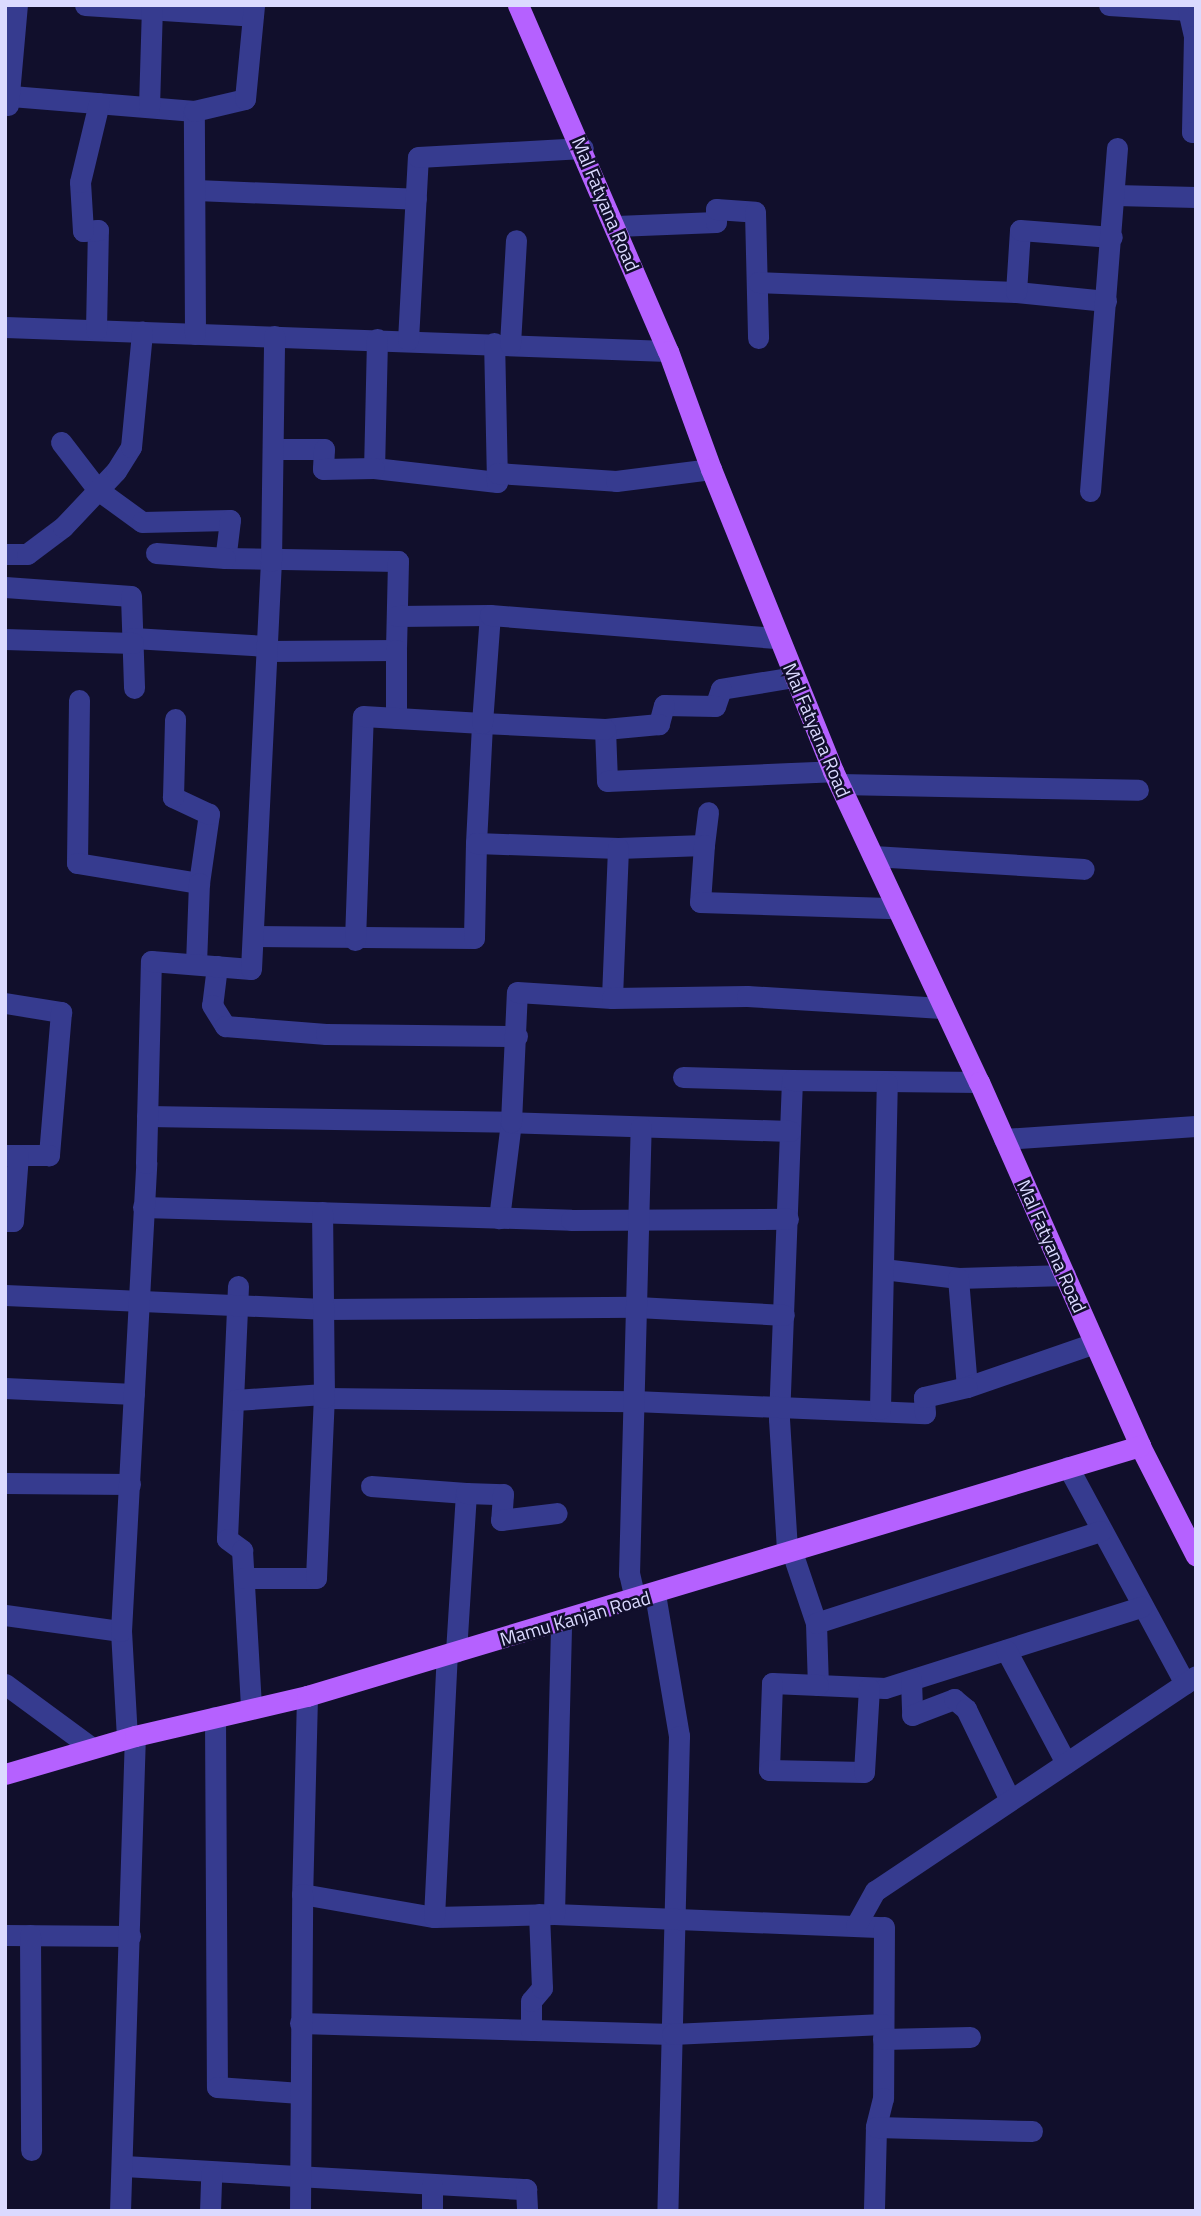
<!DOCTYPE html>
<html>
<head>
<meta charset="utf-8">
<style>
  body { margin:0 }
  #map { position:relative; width:1201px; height:2216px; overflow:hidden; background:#110f2c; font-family:"Titillium Web",sans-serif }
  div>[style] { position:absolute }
  .minor>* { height:21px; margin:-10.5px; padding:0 10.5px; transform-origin:10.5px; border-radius:10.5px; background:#363b8f }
  .major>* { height:21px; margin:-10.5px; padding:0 10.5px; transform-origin:10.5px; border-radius:10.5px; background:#b561ff }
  span { translate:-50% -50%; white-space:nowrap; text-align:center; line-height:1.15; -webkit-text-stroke:5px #110f2c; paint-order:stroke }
  .street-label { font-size:19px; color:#dbdaff }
  .frame { position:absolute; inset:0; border:7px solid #dbdaff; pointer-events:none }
</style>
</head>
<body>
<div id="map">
  <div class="minor">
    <i style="left:85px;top:5px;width:168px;rotate:3.7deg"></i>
    <i style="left:1109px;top:5px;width:79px;rotate:3.6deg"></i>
    <i style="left:1188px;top:10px;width:27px;rotate:77deg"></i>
    <i style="left:1194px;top:36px;width:96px;rotate:91.2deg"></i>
    <i style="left:1192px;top:132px;width:4px"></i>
    <i style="left:11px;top:96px;width:184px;rotate:4.7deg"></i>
    <i style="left:8px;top:105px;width:100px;rotate:-84.9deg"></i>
    <i style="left:149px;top:107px;width:102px;rotate:-88.3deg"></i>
    <i style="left:196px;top:190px;width:220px;rotate:2.3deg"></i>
    <i style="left:1115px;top:195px;width:81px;rotate:1.4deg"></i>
    <i style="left:616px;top:226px;width:100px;rotate:-2.3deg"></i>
    <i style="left:716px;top:222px;width:13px;rotate:-90deg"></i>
    <i style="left:716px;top:209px;width:39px;rotate:4deg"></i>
    <i style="left:755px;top:212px;width:126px;rotate:88.6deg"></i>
    <i style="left:758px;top:282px;width:258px;rotate:2.2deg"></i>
    <i style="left:1106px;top:301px;width:90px;rotate:-174.3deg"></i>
    <i style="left:1016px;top:292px;width:62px;rotate:-86.3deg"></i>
    <i style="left:1020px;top:230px;width:92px;rotate:4.4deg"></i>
    <i style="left:5px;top:327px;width:663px;rotate:2.07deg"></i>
    <i style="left:96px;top:330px;width:100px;rotate:-88.9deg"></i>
    <i style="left:98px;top:230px;width:15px;rotate:176deg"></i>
    <i style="left:83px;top:231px;width:49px;rotate:-93.5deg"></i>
    <i style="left:80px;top:182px;width:81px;rotate:-76.5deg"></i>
    <i style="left:195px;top:334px;width:223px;rotate:-90.3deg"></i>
    <i style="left:194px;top:111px;width:52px;rotate:-13.2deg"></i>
    <i style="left:245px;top:99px;width:94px;rotate:-84.5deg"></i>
    <i style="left:377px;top:339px;width:129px;rotate:91.3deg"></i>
    <i style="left:374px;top:468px;width:124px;rotate:6.5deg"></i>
    <i style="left:497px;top:482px;width:139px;rotate:-91.2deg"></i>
    <i style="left:408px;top:340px;width:183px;rotate:-86.9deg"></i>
    <i style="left:418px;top:157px;width:165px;rotate:-3.1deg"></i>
    <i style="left:510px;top:344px;width:104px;rotate:-86.7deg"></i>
    <i style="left:61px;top:442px;width:61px;rotate:52.4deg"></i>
    <i style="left:98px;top:490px;width:54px;rotate:36deg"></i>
    <i style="left:142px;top:522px;width:88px;rotate:-1.3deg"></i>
    <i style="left:230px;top:520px;width:38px;rotate:97deg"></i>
    <i style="left:225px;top:558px;width:173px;rotate:1deg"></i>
    <i style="left:398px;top:561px;width:89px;rotate:91.3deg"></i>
    <i style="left:396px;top:650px;width:129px;rotate:179.6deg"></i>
    <i style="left:275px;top:449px;width:49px"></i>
    <i style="left:324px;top:449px;width:20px;rotate:93deg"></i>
    <i style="left:323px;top:469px;width:51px;rotate:-1.1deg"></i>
    <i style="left:497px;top:473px;width:119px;rotate:3.8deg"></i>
    <i style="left:616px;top:481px;width:96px;rotate:-7.2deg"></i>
    <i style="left:1090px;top:491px;width:344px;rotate:-85.5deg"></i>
    <i style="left:156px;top:553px;width:69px;rotate:4.1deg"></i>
    <i style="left:5px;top:554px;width:22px"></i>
    <i style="left:27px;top:554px;width:45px;rotate:-36.9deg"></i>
    <i style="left:63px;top:527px;width:77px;rotate:-46.6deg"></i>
    <i style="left:116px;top:471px;width:28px;rotate:-58deg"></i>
    <i style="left:131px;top:447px;width:116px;rotate:-84.5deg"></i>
    <i style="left:5px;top:587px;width:126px;rotate:4.1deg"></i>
    <i style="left:131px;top:596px;width:92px;rotate:88.1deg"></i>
    <i style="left:397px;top:616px;width:93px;rotate:-0.6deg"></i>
    <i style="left:133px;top:638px;width:134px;rotate:3.4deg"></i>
    <i style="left:5px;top:639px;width:128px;rotate:1.8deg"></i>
    <i style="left:794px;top:677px;width:74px;rotate:170.7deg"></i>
    <i style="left:721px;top:689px;width:18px;rotate:109deg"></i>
    <i style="left:715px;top:706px;width:51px;rotate:-178.9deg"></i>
    <i style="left:664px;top:705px;width:20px;rotate:105deg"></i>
    <i style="left:659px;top:724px;width:54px;rotate:174.7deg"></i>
    <i style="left:605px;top:729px;width:52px;rotate:87.8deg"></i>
    <i style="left:607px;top:781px;width:226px;rotate:-2.5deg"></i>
    <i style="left:79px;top:700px;width:163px;rotate:90.7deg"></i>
    <i style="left:77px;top:863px;width:124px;rotate:9.3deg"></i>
    <i style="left:199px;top:883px;width:70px;rotate:-81.8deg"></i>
    <i style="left:209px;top:814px;width:40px;rotate:-155deg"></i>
    <i style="left:173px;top:797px;width:78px;rotate:-88.5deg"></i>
    <i style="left:396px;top:718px;width:68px;rotate:-90deg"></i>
    <i style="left:839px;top:784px;width:299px;rotate:1.1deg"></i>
    <i style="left:476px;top:843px;width:120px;rotate:-87.1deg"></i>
    <i style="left:482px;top:723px;width:123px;rotate:2.8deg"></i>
    <i style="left:704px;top:845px;width:33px;rotate:-83deg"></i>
    <i style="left:618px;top:848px;width:86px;rotate:-2deg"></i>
    <i style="left:704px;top:845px;width:57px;rotate:94deg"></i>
    <i style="left:700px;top:902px;width:196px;rotate:1.8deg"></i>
    <i style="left:873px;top:856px;width:211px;rotate:3.5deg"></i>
    <i style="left:253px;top:936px;width:221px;rotate:0.5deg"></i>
    <i style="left:474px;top:938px;width:95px;rotate:-88.8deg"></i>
    <i style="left:476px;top:843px;width:142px;rotate:2deg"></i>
    <i style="left:618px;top:848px;width:150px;rotate:92.3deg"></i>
    <i style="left:355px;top:940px;width:224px;rotate:-88deg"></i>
    <i style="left:363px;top:716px;width:119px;rotate:3.4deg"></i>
    <i style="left:482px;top:723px;width:108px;rotate:-85.8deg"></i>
    <i style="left:490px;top:615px;width:290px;rotate:4.6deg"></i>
    <i style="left:196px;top:964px;width:81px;rotate:-87.9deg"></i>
    <i style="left:217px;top:966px;width:39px;rotate:97deg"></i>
    <i style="left:212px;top:1005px;width:25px;rotate:58deg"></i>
    <i style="left:225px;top:1026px;width:101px;rotate:4.5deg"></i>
    <i style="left:326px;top:1034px;width:191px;rotate:0.6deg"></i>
    <i style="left:5px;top:1003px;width:57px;rotate:9.1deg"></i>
    <i style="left:61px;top:1012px;width:144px;rotate:94.8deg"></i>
    <i style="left:49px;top:1155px;width:44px;rotate:180deg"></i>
    <i style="left:683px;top:1077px;width:109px;rotate:1.6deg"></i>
    <i style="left:792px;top:1080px;width:339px;rotate:92.2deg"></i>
    <i style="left:779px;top:1419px;width:131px;rotate:86.5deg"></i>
    <i style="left:792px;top:1080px;width:187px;rotate:0.6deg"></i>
    <i style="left:147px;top:1116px;width:364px;rotate:0.9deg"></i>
    <i style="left:511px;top:1122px;width:97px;rotate:97.1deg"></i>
    <i style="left:790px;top:1131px;width:279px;rotate:-178.2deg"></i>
    <i style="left:511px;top:1122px;width:130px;rotate:-87.4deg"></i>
    <i style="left:517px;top:992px;width:95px;rotate:3.6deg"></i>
    <i style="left:612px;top:998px;width:135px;rotate:-0.8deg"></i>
    <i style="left:747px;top:996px;width:195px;rotate:3.5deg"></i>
    <i style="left:1004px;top:1139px;width:192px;rotate:-3.9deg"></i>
    <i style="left:143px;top:1207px;width:428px;rotate:1.7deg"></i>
    <i style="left:571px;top:1220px;width:217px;rotate:-0.3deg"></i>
    <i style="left:5px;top:1221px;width:8px"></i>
    <i style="left:13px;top:1221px;width:66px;rotate:-85.7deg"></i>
    <i style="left:883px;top:1269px;width:76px;rotate:6.8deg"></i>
    <i style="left:958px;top:1278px;width:107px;rotate:-1.6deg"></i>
    <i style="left:958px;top:1278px;width:109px;rotate:85.3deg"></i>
    <i style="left:967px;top:1387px;width:135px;rotate:-19deg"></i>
    <i style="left:238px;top:1286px;width:253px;rotate:92.5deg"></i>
    <i style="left:227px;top:1539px;width:19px;rotate:36deg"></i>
    <i style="left:242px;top:1550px;width:158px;rotate:86.7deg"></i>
    <i style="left:5px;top:1295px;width:318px;rotate:2.5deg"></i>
    <i style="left:323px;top:1309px;width:314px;rotate:-0.4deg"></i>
    <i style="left:637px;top:1307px;width:147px;rotate:3.1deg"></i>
    <i style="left:5px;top:1388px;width:129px;rotate:2.7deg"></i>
    <i style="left:324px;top:1398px;width:310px;rotate:0.6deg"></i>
    <i style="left:634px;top:1401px;width:291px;rotate:2.4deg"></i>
    <i style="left:925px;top:1413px;width:16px;rotate:-94deg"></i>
    <i style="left:924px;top:1397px;width:44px;rotate:-13.1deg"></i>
    <i style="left:235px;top:1400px;width:89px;rotate:-3.9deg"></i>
    <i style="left:880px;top:1409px;width:326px;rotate:-88.8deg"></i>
    <i style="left:1068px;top:1467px;width:246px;rotate:61.6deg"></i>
    <i style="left:5px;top:1483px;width:125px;rotate:0.5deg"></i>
    <i style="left:371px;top:1486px;width:95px;rotate:4.2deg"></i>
    <i style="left:466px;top:1493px;width:159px;rotate:93.6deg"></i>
    <i style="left:466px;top:1493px;width:37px;rotate:2deg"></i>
    <i style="left:503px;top:1494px;width:26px;rotate:94deg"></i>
    <i style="left:501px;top:1520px;width:56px;rotate:-7.1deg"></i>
    <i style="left:791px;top:1549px;width:78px;rotate:71.3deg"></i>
    <i style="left:816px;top:1623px;width:62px;rotate:88.2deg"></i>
    <i style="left:818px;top:1685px;width:67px;rotate:2.6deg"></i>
    <i style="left:885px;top:1688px;width:269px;rotate:-17.6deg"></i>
    <i style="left:244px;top:1578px;width:72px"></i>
    <i style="left:316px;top:1578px;width:180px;rotate:-87.5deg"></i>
    <i style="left:324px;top:1398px;width:186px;rotate:-90.6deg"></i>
    <i style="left:655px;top:1594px;width:144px;rotate:80.4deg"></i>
    <i style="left:679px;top:1736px;width:475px;rotate:91.4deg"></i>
    <i style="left:635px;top:1599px;width:26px;rotate:-103deg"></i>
    <i style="left:629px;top:1574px;width:447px;rotate:-88.5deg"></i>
    <i style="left:5px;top:1615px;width:117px;rotate:7.9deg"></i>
    <i style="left:816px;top:1623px;width:299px;rotate:-17.9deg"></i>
    <i style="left:1006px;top:1650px;width:128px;rotate:62deg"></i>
    <i style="left:911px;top:1680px;width:35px;rotate:88deg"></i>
    <i style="left:912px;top:1715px;width:45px;rotate:-20.9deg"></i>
    <i style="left:954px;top:1699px;width:16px;rotate:40deg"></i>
    <i style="left:966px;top:1709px;width:101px;rotate:64.2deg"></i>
    <i style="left:5px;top:1684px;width:108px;rotate:36.3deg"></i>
    <i style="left:818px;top:1685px;width:46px;rotate:-177.5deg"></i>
    <i style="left:772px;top:1683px;width:87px;rotate:92deg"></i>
    <i style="left:769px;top:1770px;width:95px;rotate:1.2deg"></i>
    <i style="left:864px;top:1772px;width:84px;rotate:-86.6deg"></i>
    <i style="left:307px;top:1696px;width:198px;rotate:91.4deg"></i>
    <i style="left:302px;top:1894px;width:134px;rotate:9.9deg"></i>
    <i style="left:434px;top:1917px;width:120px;rotate:-1.4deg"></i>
    <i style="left:554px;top:1914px;width:330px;rotate:2.3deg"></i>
    <i style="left:884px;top:1927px;width:171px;rotate:90.3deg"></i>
    <i style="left:883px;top:2098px;width:30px;rotate:104deg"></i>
    <i style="left:876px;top:2127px;width:84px;rotate:91.4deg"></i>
    <i style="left:215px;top:1717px;width:370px;rotate:89.7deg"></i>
    <i style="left:217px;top:2087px;width:83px;rotate:4.1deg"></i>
    <i style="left:127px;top:1738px;width:107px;rotate:-93.2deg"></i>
    <i style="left:121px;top:1631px;width:469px;rotate:-86.9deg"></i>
    <i style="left:146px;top:1163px;width:202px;rotate:-88.6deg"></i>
    <i style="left:151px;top:961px;width:100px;rotate:4.6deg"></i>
    <i style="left:251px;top:969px;width:408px;rotate:-87.2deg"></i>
    <i style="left:271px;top:561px;width:225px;rotate:-89.2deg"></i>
    <i style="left:554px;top:1914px;width:293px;rotate:-88.6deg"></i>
    <i style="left:434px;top:1917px;width:262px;rotate:-87.2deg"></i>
    <i style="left:856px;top:1925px;width:39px;rotate:-61deg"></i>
    <i style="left:875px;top:1891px;width:386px;rotate:-33.8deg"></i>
    <i style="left:5px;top:1935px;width:125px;rotate:0.5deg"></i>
    <i style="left:30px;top:1935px;width:215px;rotate:89.7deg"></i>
    <i style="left:300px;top:2023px;width:372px;rotate:1.7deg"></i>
    <i style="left:672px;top:2034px;width:211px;rotate:-2.7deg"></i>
    <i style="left:531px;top:2030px;width:29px;rotate:-90deg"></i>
    <i style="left:531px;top:2001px;width:17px;rotate:-50deg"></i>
    <i style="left:542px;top:1988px;width:74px;rotate:-92.3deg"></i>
    <i style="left:883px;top:2039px;width:87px;rotate:-1.3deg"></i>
    <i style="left:876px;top:2127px;width:156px;rotate:1.5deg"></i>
    <i style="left:124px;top:2166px;width:403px;rotate:3.3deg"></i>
    <i style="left:526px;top:2189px;width:22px;rotate:87deg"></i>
    <i style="left:432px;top:2185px;width:26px;rotate:90deg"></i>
    <i style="left:120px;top:2211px;width:475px;rotate:-88.2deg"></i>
    <i style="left:210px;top:2211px;width:38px;rotate:-88deg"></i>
    <i style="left:300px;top:2211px;width:317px;rotate:-89.6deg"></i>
  </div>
  <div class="major">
    <i style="left:518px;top:5px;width:377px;rotate:66.6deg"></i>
    <i style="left:668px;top:351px;width:126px;rotate:70deg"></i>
    <i style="left:711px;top:469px;width:326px;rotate:68deg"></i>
    <i style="left:833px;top:771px;width:344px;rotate:64.9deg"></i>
    <i style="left:979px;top:1082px;width:398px;rotate:66.1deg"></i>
    <i style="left:1140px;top:1446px;width:123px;rotate:63deg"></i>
    <i style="left:5px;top:1774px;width:135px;rotate:-16.3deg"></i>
    <i style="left:135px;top:1736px;width:177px;rotate:-13.1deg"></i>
    <i style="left:307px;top:1696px;width:870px;rotate:-16.71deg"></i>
  </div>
  <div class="street-label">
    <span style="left:606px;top:204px;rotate:67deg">Mal Fatyana Road</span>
    <span style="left:817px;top:730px;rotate:67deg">Mal Fatyana Road</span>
    <span style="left:1052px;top:1246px;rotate:66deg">Mal Fatyana Road</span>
    <span style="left:575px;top:1618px;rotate:-16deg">Mamu Kanjan Road</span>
  </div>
  <div class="frame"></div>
</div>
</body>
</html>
